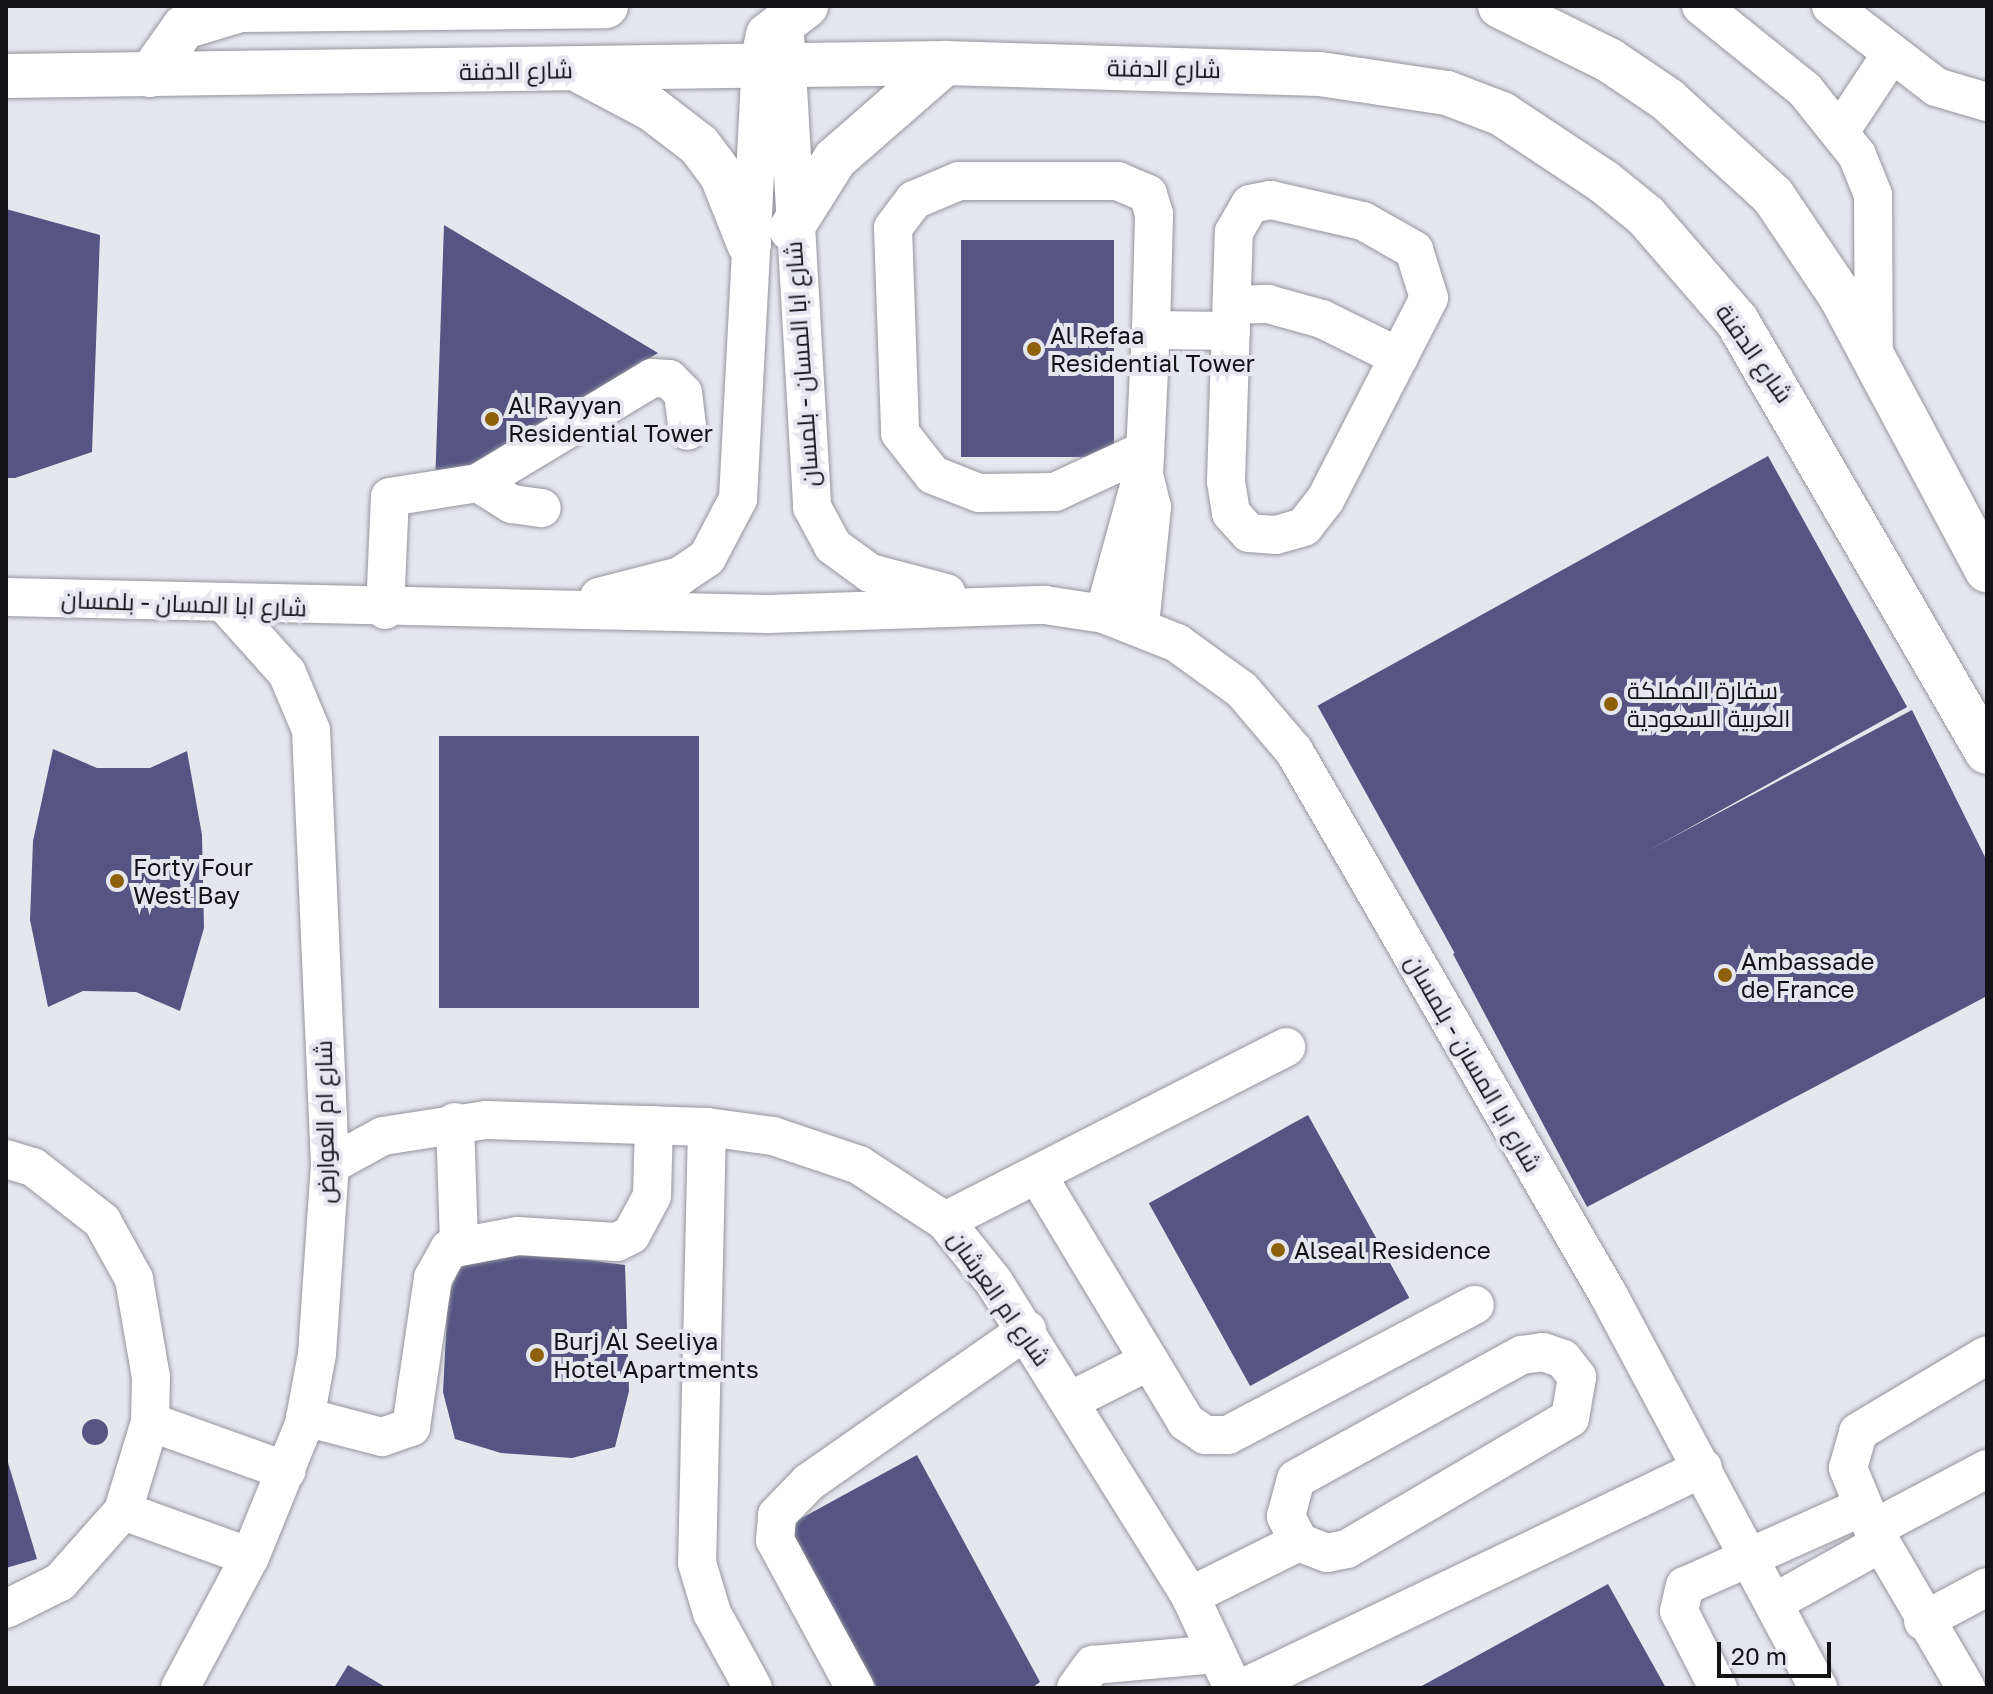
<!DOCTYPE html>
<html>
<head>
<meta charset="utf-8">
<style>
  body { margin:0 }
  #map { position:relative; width:1993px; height:1694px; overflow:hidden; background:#e6e6ee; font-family:"Golos Text",Cairo,sans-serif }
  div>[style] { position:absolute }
  .building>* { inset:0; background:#555483; transform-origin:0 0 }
  .round { border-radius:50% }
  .roads { filter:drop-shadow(0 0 2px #95959c) drop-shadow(0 0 2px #95959c) }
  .minor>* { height:38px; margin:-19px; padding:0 19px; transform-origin:19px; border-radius:19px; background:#fff }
  .major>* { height:44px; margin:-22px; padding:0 22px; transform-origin:22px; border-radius:22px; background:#fff }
  .dots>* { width:22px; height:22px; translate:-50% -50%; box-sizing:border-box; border:4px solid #e6e6ee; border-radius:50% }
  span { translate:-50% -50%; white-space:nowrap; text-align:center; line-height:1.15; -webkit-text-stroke:8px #e6e6ee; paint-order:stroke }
  .street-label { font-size:24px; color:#131316 }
  .poi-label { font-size:24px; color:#131316 }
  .left { translate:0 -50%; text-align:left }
  .frame { position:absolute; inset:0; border:8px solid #131316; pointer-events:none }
  .scale { position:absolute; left:1717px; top:1642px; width:114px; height:36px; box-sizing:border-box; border:4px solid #131316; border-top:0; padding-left:10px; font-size:24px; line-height:28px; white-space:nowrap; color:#131316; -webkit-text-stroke:6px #e6e6ee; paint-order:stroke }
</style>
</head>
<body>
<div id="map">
  <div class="building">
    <i style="clip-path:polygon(6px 209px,100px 235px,92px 452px,15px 478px,6px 478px)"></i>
    <i style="clip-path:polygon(444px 225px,658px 353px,435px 486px)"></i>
    <i style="left:961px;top:240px;width:153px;height:217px"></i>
    <i style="left:1768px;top:456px;width:287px;height:515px;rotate:61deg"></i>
    <i style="clip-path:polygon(1912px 710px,1987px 861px,1987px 996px,1587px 1207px,1453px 954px)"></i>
    <i style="left:699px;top:736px;width:272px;height:260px;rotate:90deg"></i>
    <i style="clip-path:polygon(53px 749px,97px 768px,150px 768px,187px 751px,202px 835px,204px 928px,180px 1011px,136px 992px,83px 991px,48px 1007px,30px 920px,33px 841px)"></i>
    <i style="left:1308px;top:1115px;width:209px;height:182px;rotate:61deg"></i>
    <i style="clip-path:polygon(506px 1249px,625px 1265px,629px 1391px,615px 1447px,572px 1458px,501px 1453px,455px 1439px,443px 1392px,448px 1295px,465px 1256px)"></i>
    <i class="round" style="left:82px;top:1419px;width:26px;height:26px"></i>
    <i style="clip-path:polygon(917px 1455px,1040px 1682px,1032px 1688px,877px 1688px,787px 1526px)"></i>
    <i style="clip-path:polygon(6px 1456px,37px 1559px,6px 1568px)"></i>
    <i style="clip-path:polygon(1608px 1584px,1666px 1688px,1418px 1688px)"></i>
    <i style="clip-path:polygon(348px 1665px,387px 1688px,334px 1688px)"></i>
  </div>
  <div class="roads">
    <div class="minor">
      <i style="left:1701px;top:6px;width:134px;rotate:38.9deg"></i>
      <i style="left:1805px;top:90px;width:83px;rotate:51.3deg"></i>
      <i style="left:1857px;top:155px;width:43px;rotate:68.2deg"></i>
      <i style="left:1873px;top:195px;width:166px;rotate:89.7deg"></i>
      <i style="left:1831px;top:6px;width:133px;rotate:37.6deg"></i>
      <i style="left:1936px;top:87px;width:53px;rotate:16.4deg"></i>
      <i style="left:785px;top:35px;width:473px;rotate:86.7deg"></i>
      <i style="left:812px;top:507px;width:44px;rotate:61.7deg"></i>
      <i style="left:833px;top:546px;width:46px;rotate:36.1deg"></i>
      <i style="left:870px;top:573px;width:79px;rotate:14.7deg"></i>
      <i style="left:1841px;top:130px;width:92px;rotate:-56.5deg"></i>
      <i style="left:1271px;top:200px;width:94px;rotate:12.9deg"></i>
      <i style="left:1363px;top:221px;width:59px;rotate:29.6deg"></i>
      <i style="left:1414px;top:250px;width:50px;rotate:72.6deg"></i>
      <i style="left:1429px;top:298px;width:227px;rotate:117.2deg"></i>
      <i style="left:1325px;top:500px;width:34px;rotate:128deg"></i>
      <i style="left:1304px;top:527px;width:29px;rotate:164deg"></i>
      <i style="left:1276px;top:535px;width:27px;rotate:-176deg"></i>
      <i style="left:1249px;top:533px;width:27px;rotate:-132deg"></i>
      <i style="left:1231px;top:513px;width:32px;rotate:-99deg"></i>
      <i style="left:1226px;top:481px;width:249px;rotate:-88.2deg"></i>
      <i style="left:1234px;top:232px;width:32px;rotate:-60deg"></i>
      <i style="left:1250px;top:204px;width:21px;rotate:-11deg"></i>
      <i style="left:1232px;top:305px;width:36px;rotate:-2deg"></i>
      <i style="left:1268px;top:304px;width:56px;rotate:15.5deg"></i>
      <i style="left:1322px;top:319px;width:86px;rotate:26.3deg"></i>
      <i style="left:1151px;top:330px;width:80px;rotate:0.7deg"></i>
      <i style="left:478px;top:483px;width:40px;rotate:32deg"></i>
      <i style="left:512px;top:504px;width:30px;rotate:8deg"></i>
      <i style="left:6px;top:597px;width:762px;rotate:1.28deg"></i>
      <i style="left:768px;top:614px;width:277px;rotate:-1.9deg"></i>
      <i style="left:1045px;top:605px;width:60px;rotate:8.7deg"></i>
      <i style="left:1104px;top:614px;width:79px;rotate:21.7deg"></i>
      <i style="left:1177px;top:643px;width:80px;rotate:35.9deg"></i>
      <i style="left:1242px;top:690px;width:80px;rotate:49.6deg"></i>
      <i style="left:1294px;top:751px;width:629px;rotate:59.97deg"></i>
      <i style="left:1609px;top:1296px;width:444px;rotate:61.9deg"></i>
      <i style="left:599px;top:597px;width:84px;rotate:-14.5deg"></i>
      <i style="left:680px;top:576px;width:32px;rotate:-34deg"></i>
      <i style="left:707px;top:558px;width:67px;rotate:-62.3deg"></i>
      <i style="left:738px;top:499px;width:434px;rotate:-87deg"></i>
      <i style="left:385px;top:610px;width:113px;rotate:-87.5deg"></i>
      <i style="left:390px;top:497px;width:89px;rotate:-9deg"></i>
      <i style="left:478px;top:483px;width:203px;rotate:-31.1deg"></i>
      <i style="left:652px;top:378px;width:17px;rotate:3deg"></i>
      <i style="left:669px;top:379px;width:20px;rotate:45deg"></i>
      <i style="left:683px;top:393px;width:38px;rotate:83deg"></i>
      <i style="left:1104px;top:614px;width:133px;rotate:-74.7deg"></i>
      <i style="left:1140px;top:625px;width:119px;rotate:-84.2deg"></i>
      <i style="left:1152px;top:507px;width:32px;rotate:-104deg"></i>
      <i style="left:1144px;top:476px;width:146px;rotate:-87.3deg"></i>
      <i style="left:1151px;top:330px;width:116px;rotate:-88.5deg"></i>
      <i style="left:1154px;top:214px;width:21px;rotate:-107deg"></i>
      <i style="left:1148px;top:194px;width:33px;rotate:-157deg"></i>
      <i style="left:1118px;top:181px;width:159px;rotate:180deg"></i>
      <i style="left:959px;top:181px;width:49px;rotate:157.1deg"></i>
      <i style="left:914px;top:200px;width:35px;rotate:127deg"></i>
      <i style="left:893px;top:228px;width:205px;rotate:88deg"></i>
      <i style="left:900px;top:433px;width:53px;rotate:51.8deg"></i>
      <i style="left:933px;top:475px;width:49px;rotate:21.4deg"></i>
      <i style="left:979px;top:493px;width:76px;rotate:-0.8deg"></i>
      <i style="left:1055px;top:492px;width:99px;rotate:-25deg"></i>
      <i style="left:455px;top:1122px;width:121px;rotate:88.1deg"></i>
      <i style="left:707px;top:1127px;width:436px;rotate:91.3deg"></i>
      <i style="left:697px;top:1563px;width:52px;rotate:73.3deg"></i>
      <i style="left:712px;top:1613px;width:85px;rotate:61.3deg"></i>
      <i style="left:6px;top:1159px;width:28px;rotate:17deg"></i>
      <i style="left:33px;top:1167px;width:88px;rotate:38deg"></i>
      <i style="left:102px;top:1221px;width:66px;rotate:61.1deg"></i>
      <i style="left:134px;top:1279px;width:99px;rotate:80.2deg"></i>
      <i style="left:151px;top:1377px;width:45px;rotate:91.3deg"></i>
      <i style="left:150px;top:1422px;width:93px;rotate:106.9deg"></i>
      <i style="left:123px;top:1511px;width:95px;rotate:131.6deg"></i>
      <i style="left:60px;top:1582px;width:60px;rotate:153.4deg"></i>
      <i style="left:330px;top:1165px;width:60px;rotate:-28.7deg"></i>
      <i style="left:383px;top:1136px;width:104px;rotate:-8.8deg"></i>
      <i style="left:486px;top:1120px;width:221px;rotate:1.8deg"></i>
      <i style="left:707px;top:1127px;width:67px;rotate:7.8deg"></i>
      <i style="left:773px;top:1136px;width:91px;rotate:18.6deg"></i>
      <i style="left:859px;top:1165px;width:103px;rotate:33.1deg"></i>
      <i style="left:945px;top:1221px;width:78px;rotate:51.2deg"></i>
      <i style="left:994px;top:1282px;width:370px;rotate:58deg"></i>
      <i style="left:1190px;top:1596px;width:102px;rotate:64.9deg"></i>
      <i style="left:1039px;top:1178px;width:285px;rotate:58.9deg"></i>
      <i style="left:1186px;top:1422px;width:23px;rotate:34deg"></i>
      <i style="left:1205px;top:1435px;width:23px"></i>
      <i style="left:1228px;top:1435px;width:279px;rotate:-27.8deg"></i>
      <i style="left:945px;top:1221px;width:383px;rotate:-27deg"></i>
      <i style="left:1543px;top:1352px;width:21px;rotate:19deg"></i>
      <i style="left:1563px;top:1359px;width:23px;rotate:52deg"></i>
      <i style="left:1577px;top:1377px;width:42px;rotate:99.7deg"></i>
      <i style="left:1570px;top:1418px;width:259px;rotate:149.6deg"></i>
      <i style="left:1347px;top:1549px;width:20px;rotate:169deg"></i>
      <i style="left:1327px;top:1553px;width:30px;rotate:-159deg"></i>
      <i style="left:1299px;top:1542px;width:29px;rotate:-117deg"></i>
      <i style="left:1286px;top:1516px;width:38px;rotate:-75deg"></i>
      <i style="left:1296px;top:1479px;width:258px;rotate:-28.8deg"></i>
      <i style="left:1522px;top:1355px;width:21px;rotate:-8deg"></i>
      <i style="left:1070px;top:1401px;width:89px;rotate:-26.9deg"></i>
      <i style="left:305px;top:1417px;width:80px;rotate:14.6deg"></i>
      <i style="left:382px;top:1437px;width:31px;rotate:-19deg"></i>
      <i style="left:411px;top:1427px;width:151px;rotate:-81.6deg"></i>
      <i style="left:433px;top:1278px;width:33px;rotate:-61deg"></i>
      <i style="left:449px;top:1249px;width:70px;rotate:-10.7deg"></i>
      <i style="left:518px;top:1236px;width:99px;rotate:3.5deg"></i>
      <i style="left:617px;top:1242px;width:16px;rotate:-27deg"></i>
      <i style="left:631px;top:1235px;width:44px;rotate:-61.7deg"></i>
      <i style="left:652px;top:1196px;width:71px;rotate:-88.4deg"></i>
      <i style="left:150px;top:1422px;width:145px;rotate:19.7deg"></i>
      <i style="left:123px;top:1511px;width:135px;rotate:19.9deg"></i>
      <i style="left:1873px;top:1529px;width:129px;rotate:-27.8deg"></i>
      <i style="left:1190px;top:1596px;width:122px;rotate:-26.4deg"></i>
      <i style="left:1777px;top:1601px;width:119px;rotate:-29.1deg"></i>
      <i style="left:1923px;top:1621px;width:72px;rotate:-28deg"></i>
      <i style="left:180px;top:1688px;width:149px;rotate:-61.9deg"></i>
      <i style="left:250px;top:1557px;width:144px;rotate:-67.9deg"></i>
      <i style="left:304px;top:1424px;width:71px;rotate:-79.5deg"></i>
      <i style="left:317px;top:1354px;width:189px;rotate:-86.1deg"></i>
      <i style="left:330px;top:1165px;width:435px;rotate:-92.5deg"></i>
      <i style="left:311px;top:730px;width:62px;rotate:-112.8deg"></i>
      <i style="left:287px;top:673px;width:91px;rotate:-131.9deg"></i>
      <i style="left:855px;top:1688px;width:168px;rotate:-118.4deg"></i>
      <i style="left:775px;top:1540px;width:25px;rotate:-85deg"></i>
      <i style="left:777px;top:1515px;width:46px;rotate:-45.9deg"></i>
      <i style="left:809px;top:1482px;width:266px;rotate:-34.9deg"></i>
      <i style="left:1076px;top:1688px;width:29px;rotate:-54deg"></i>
      <i style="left:1093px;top:1665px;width:123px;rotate:-5.1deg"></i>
      <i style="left:1243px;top:1688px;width:510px;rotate:-25.56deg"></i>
      <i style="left:1718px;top:1688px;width:86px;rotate:-116.9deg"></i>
      <i style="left:1679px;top:1611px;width:26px;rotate:-77deg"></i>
      <i style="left:1685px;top:1586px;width:194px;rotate:-24.1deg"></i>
      <i style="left:1966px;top:1688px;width:184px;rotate:-120.3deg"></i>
      <i style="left:1873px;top:1529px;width:66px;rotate:-112.3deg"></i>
      <i style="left:1848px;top:1468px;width:37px;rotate:-74deg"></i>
      <i style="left:1858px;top:1432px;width:150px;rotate:-30.8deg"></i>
    </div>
    <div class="major">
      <i style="left:1500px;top:6px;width:122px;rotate:26.4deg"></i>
      <i style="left:1609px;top:60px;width:71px;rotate:34.1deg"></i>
      <i style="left:1668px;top:100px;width:142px;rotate:42.4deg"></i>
      <i style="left:1773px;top:196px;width:122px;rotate:56deg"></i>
      <i style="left:1841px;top:297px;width:310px;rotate:61.9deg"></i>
      <i style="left:761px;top:66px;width:32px;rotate:-77deg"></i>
      <i style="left:768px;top:35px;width:48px;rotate:-37.3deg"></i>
      <i style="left:582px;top:72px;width:79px;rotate:27.9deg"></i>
      <i style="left:652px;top:109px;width:59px;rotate:37.5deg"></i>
      <i style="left:699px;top:145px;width:39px;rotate:53deg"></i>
      <i style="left:722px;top:176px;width:73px;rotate:68.3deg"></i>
      <i style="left:150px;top:75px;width:59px;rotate:-54.7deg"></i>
      <i style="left:184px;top:27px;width:59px;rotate:-16.9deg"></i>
      <i style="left:240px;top:10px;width:366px;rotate:-0.6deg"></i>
      <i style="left:6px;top:76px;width:939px;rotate:-0.79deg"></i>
      <i style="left:945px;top:63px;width:375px;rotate:1.7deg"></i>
      <i style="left:1320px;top:74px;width:128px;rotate:8.5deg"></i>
      <i style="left:1447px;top:93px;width:59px;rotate:20.9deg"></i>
      <i style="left:1502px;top:114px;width:121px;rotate:33.6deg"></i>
      <i style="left:1603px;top:181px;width:55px;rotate:39.1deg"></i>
      <i style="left:1646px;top:216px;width:139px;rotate:49.1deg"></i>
      <i style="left:1737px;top:321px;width:498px;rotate:59.9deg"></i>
      <i style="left:791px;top:229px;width:83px;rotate:-57.8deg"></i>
      <i style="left:835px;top:159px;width:146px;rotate:-41.1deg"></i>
    </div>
  </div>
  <div class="dots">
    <i style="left:1034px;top:349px;background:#8f600b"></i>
    <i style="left:492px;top:419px;background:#8f600b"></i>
    <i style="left:1611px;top:704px;background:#8f600b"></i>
    <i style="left:117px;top:881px;background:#8f600b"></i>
    <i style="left:1725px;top:975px;background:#8f600b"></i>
    <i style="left:1278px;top:1250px;background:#8f600b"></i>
    <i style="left:537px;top:1355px;background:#8f600b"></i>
  </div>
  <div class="street-label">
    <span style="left:1164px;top:68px;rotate:1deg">شارع الدفنة</span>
    <span style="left:516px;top:70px;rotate:-1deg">شارع الدفنة</span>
    <span style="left:1755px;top:353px;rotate:55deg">شارع الدفنة</span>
    <span style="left:801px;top:364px;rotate:-94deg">شارع ابا المسان - بلمسان</span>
    <span style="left:184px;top:603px;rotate:2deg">شارع ابا المسان - بلمسان</span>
    <span style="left:1474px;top:1063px;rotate:60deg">شارع ابا المسان - بلمسان</span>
    <span style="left:324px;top:1122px;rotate:-91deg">شارع ام العوارض</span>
    <span style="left:1000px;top:1298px;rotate:55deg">شارع ام العرشان</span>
  </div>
  <div class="poi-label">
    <span class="left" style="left:1050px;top:349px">Al Refaa<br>Residential Tower</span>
    <span class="left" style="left:508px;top:419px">Al Rayyan<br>Residential Tower</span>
    <span class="left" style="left:1627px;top:704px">سفارة المملكة<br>العربية السعودية</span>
    <span class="left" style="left:133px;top:881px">Forty Four<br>West Bay</span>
    <span class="left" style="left:1741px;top:975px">Ambassade<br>de France</span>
    <span class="left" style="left:1294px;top:1250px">Alseal Residence</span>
    <span class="left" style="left:553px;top:1355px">Burj Al Seeliya<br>Hotel Apartments</span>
  </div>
  <div class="frame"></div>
  <div class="scale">20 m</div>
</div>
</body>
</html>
